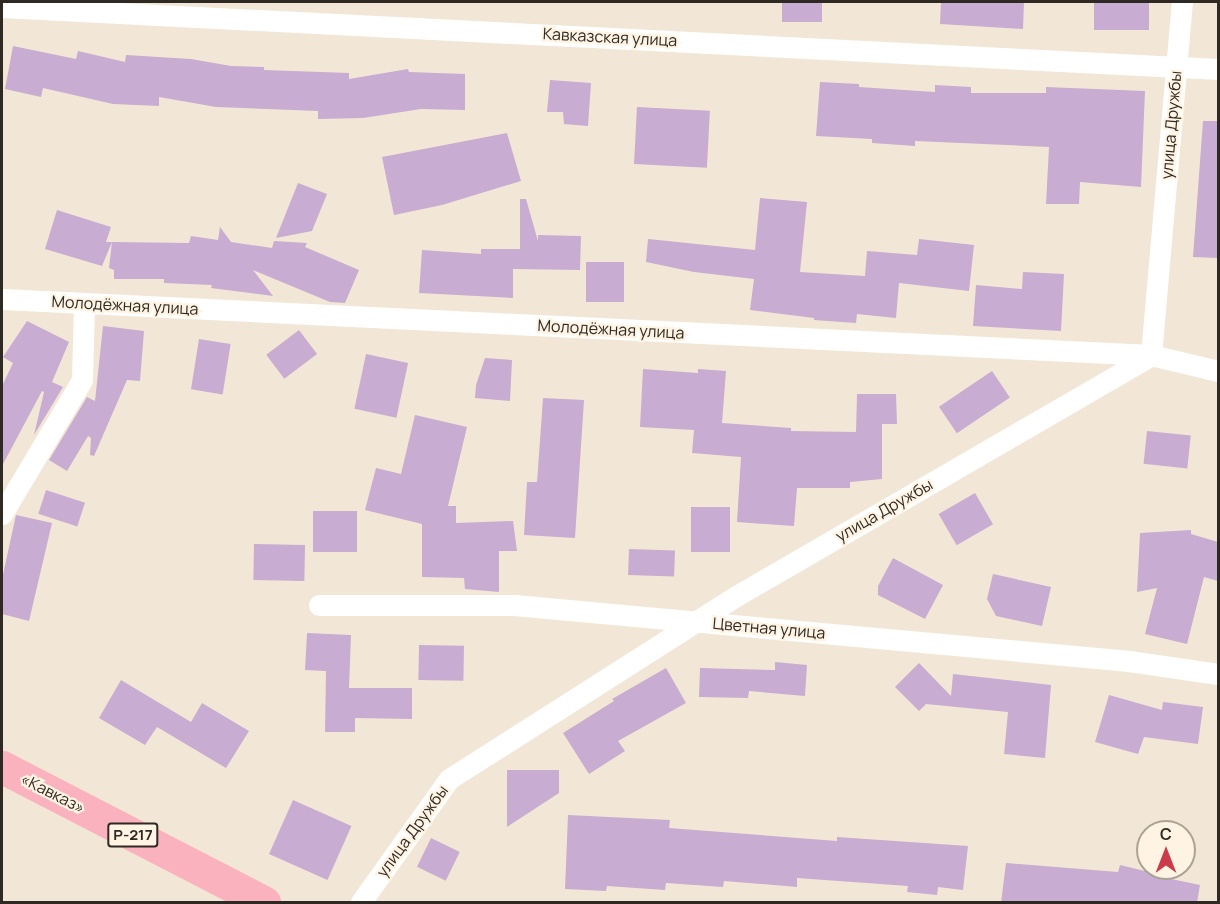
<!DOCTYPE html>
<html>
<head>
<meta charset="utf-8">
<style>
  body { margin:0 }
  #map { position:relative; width:1220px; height:904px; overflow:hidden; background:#f2e7d6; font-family:Manrope,sans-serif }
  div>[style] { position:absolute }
  .building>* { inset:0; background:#c8acd1; transform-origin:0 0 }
  .street>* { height:21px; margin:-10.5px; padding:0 10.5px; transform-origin:10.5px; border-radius:10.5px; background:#fff }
  .highway>* { height:33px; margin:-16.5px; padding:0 16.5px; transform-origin:16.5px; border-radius:16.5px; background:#fab2be }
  span { translate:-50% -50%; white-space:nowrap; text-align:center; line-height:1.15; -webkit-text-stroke:4.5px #fff4e3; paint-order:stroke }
  .shield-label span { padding:2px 4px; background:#fff4e3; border:2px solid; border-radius:4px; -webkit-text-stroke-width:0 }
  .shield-label { font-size:15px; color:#2e2923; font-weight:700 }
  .street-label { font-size:16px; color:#2e2923 }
  .frame { position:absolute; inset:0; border:3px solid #2e2923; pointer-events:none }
  .north { position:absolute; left:1136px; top:820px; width:60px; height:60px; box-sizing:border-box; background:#fff4e3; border:2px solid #aba396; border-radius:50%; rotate:0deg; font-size:16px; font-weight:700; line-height:24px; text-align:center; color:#2e2923 }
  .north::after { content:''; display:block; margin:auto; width:21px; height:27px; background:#cb3b49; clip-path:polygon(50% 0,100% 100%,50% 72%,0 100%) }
</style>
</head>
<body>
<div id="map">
  <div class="building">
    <i style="left:782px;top:2px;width:40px;height:20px"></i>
    <i style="clip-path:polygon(941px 2px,1024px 2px,1023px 29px,940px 24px)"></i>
    <i style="left:1094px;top:2px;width:55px;height:28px"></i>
    <i style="clip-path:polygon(13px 46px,76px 59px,78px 51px,125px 62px,126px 55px,191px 59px,231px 66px,264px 67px,264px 70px,349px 73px,349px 79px,408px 69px,409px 72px,465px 74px,465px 110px,421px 109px,363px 118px,318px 119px,318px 111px,216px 107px,159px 97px,159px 106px,113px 104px,43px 88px,41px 97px,5px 89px)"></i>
    <i style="clip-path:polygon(550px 80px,591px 83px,588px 126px,564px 124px,563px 112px,547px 112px)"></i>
    <i style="clip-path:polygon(820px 82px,859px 84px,859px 87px,935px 92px,935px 85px,971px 87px,971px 93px,1046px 93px,1046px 87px,1145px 91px,1141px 187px,1080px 182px,1079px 204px,1046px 204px,1049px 147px,915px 141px,915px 146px,872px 143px,872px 139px,816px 136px)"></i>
    <i style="left:637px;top:107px;width:73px;height:57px;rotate:3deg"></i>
    <i style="clip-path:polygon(1203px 121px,1218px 121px,1218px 258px,1193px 257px)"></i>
    <i style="clip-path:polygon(507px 133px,521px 181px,442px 205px,394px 215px,382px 157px)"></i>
    <i style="clip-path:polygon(298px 183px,327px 194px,312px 231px,276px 238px)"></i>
    <i style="clip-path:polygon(760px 198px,807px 202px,800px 272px,865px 276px,867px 251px,917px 255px,919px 239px,974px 245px,969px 291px,899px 283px,896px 318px,857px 314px,856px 323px,814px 320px,814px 318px,750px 310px,754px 279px,694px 272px,646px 262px,648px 239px,755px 250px)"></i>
    <i style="clip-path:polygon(520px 199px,526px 199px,538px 241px,538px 235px,581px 236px,580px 270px,513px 269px,513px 298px,419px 293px,422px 250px,481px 254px,481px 249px,520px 249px)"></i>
    <i style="clip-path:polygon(57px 210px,111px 227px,106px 242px,112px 242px,102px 266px,45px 249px)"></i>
    <i style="clip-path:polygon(220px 227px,231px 242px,272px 248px,274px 241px,307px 243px,305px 247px,359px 270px,345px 303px,330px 302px,253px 270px,273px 296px,211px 288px,212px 285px,164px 283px,164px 279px,114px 279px,114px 270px,109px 268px,112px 242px,189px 243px,191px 236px,218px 240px)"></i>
    <i style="left:586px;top:262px;width:38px;height:40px"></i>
    <i style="clip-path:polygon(1023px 272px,1064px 274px,1061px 331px,973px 326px,976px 285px,1022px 289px)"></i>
    <i style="clip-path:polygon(27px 321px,69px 342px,52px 382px,63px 387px,34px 435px,44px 392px,42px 391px,2px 466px,2px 386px,13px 363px,3px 357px)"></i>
    <i style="clip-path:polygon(103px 326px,144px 331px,140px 381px,127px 380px,94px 456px,90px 455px,91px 438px,88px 436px,67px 471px,49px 460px,87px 397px,95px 401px)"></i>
    <i style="left:299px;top:330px;width:30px;height:41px;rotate:53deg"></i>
    <i style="left:199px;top:339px;width:32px;height:51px;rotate:9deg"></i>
    <i style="left:366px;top:354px;width:43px;height:56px;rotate:12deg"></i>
    <i style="clip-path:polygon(485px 358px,512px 360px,510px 401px,475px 398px,476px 385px)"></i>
    <i style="clip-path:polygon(643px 369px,698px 373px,698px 369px,726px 371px,722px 423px,791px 428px,791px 431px,856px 432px,857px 394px,896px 394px,897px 424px,882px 424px,882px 479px,850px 482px,850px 488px,797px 488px,794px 526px,737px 522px,741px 457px,692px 453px,694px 430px,640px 427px)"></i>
    <i style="left:992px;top:371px;width:32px;height:64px;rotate:56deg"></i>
    <i style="clip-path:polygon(543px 398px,584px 400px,575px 538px,524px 535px,527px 482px,537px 482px)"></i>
    <i style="clip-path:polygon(415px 415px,467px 427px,448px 506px,456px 506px,456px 523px,513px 521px,517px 551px,499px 551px,499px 592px,465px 589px,464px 578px,422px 577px,422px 524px,365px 510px,376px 468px,401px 474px)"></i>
    <i style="left:1147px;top:431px;width:44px;height:33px;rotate:6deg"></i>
    <i style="left:46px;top:490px;width:41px;height:25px;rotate:18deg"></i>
    <i style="left:975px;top:493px;width:36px;height:42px;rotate:60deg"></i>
    <i style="left:691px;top:507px;width:39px;height:45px"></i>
    <i style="left:313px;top:511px;width:44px;height:41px"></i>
    <i style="clip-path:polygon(16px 515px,52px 523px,29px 621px,2px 614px,2px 579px)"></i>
    <i style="clip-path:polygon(1191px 530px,1191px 534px,1218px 542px,1218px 581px,1204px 577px,1187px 644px,1145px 634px,1157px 588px,1137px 592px,1140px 533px)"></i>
    <i style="left:254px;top:544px;width:51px;height:36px;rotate:1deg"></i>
    <i style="left:629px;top:549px;width:46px;height:26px;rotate:2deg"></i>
    <i style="clip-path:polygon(893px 558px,943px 585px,925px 619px,878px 595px,878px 586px)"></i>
    <i style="clip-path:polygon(993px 574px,1051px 587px,1042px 626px,996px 616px,987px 599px)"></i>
    <i style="clip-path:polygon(307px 633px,351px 635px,349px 688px,412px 688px,412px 719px,355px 718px,355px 732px,325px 732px,326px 671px,305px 670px)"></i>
    <i style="left:419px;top:645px;width:45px;height:35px;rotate:1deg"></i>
    <i style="clip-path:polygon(775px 662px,807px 665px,805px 696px,749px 691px,748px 698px,699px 697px,700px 668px,775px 670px)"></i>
    <i style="clip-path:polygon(919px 663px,951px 696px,953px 674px,1051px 685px,1045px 758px,1004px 754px,1008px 712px,926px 704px,919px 711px,895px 687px)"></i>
    <i style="clip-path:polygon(666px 668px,686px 703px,618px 741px,625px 751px,589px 774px,563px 733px,614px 701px,612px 699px)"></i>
    <i style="clip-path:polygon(121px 680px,191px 722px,202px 703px,249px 731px,226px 768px,157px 727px,145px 745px,99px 718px)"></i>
    <i style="clip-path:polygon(1109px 695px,1162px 710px,1163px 702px,1203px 707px,1198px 744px,1144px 737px,1138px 754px,1095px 742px)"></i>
    <i style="clip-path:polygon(507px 770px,559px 770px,559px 793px,507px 827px)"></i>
    <i style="left:293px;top:800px;width:64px;height:59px;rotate:24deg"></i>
    <i style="clip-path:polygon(568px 815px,670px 820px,669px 828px,837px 841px,837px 837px,968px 846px,963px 890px,938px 887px,937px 895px,907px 892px,908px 886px,797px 878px,797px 887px,724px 881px,723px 887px,666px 883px,665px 890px,607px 886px,606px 891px,565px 889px)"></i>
    <i style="left:431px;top:838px;width:32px;height:32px;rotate:26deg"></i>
    <i style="clip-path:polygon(1006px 863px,1118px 872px,1120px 865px,1157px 874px,1157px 876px,1200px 885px,1197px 903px,1001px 903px)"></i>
  </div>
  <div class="street">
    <i style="left:2px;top:7px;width:1218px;rotate:2.92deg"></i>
    <i style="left:2px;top:299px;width:1150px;rotate:2.79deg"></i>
    <i style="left:1151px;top:355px;width:69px;rotate:13.4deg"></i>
    <i style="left:1151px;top:355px;width:354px;rotate:-85deg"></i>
    <i style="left:2px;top:514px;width:156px;rotate:-59.2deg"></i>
    <i style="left:82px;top:380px;width:77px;rotate:-88.5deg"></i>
    <i style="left:319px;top:605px;width:195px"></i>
    <i style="left:514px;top:605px;width:618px;rotate:5.2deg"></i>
    <i style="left:1129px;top:661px;width:90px;rotate:8.3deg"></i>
    <i style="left:361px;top:902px;width:151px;rotate:-54.4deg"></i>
    <i style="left:449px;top:779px;width:343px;rotate:-32.5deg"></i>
    <i style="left:738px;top:595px;width:477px;rotate:-30.1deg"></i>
  </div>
  <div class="highway">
    <i style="left:2px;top:767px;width:295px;rotate:27.3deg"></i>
  </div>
  <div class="shield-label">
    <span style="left:133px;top:835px">Р-217</span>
  </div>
  <div class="street-label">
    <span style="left:610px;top:37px;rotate:3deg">Кавказская улица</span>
    <span style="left:1171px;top:125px;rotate:-85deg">улица Дружбы</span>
    <span style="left:125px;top:305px;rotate:3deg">Молодёжная улица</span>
    <span style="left:611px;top:329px;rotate:3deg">Молодёжная улица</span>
    <span style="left:884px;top:510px;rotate:-30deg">улица Дружбы</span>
    <span style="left:769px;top:628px;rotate:5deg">Цветная улица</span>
    <span style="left:53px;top:793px;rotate:27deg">«Кавказ»</span>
    <span style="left:412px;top:831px;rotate:-54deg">улица Дружбы</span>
  </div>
  <div class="frame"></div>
  <div class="north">С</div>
</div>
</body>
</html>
